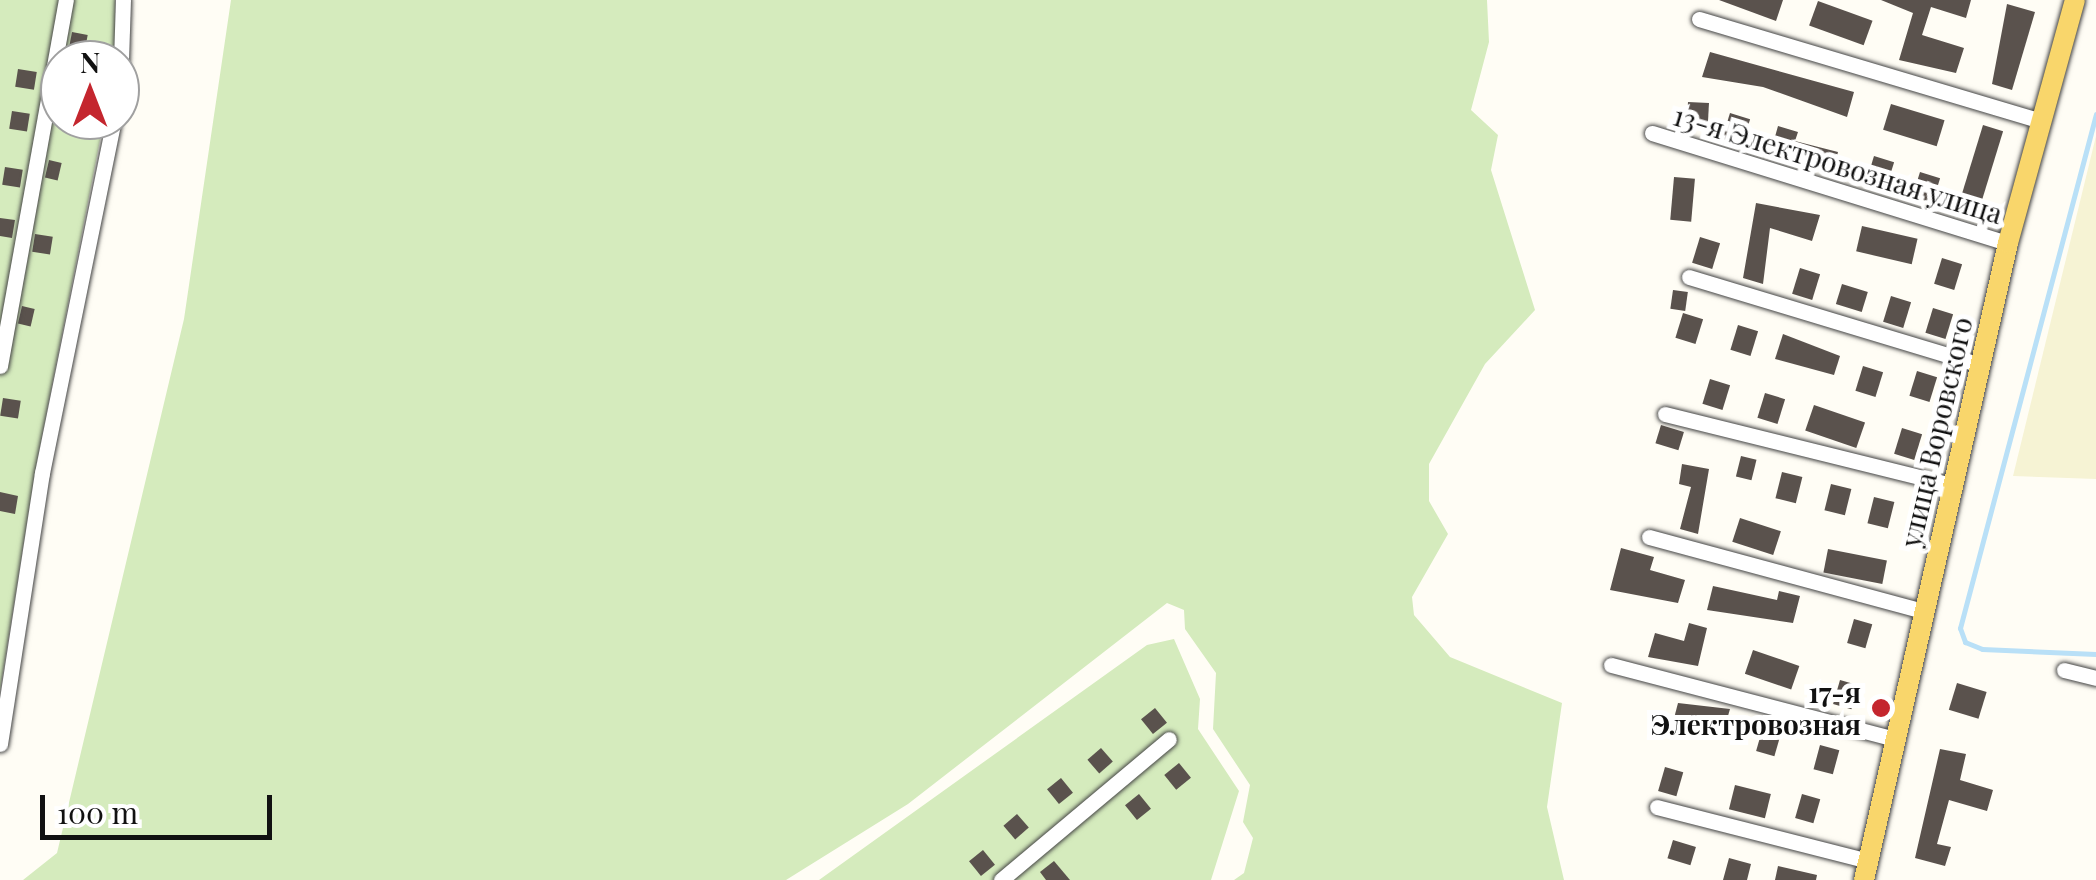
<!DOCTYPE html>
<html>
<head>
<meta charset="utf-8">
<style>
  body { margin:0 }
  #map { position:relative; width:2096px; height:880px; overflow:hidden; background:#fffdf5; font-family:"Playfair Display",serif }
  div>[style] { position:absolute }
  .farmland>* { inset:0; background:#f6f3d4 }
  .green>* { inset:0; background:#d5ebbd }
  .stream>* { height:5px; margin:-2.5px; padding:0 2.5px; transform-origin:2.5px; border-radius:2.5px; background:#b9e0f7 }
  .building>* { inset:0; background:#5a524d; transform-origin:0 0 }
  .roads { filter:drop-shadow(0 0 2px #444) drop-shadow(0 0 2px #444) }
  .minor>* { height:15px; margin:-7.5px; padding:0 7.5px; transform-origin:7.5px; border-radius:7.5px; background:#fff }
  .major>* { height:20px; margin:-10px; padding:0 10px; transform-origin:10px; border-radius:10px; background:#f9d66b }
  .dots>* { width:28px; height:28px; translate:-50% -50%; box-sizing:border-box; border:5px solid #fff; border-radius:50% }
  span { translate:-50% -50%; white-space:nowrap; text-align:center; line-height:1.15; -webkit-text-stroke:10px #fff; paint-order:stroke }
  .street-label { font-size:28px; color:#111 }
  .poi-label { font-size:28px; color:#111; font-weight:700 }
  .right { translate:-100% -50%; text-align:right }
  .north { position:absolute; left:40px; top:40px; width:100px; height:100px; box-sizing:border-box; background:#fff; border:2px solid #a0a0a0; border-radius:50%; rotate:0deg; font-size:28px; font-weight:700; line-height:40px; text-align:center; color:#111 }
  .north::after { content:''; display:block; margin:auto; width:35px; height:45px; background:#c4262e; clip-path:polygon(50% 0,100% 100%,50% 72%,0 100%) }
  .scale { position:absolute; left:40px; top:795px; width:232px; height:45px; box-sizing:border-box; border:5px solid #111; border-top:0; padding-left:12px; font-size:30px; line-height:35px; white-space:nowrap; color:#111; -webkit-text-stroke:8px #fff; paint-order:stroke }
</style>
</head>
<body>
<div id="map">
  <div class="farmland">
    <i style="clip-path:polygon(2096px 136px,2096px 479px,2013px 476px)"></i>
  </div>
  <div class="green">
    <i style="clip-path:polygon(0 0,115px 0,115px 60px,60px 60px,60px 120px,104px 120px,35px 472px,0 691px)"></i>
    <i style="clip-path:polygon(231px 0,1487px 0,1489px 42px,1471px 110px,1498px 135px,1491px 170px,1535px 310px,1485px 364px,1429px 464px,1429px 501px,1448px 534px,1412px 597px,1414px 615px,1450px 657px,1562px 703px,1547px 807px,1564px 880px,1234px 880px,1244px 873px,1253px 838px,1243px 822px,1250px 785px,1213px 729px,1216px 673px,1185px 629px,1184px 610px,1167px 603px,908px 804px,786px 880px,23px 880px,57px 853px,184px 319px)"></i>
    <i style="clip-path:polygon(1174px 639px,1200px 699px,1198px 729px,1239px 791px,1211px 880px,819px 880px,1147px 645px)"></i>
  </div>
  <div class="stream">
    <i style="left:2096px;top:114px;width:532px;rotate:104.82deg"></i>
    <i style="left:1960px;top:628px;width:15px;rotate:70deg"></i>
    <i style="left:1965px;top:642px;width:18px;rotate:22deg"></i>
    <i style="left:1982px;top:649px;width:114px;rotate:2.5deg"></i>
  </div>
  <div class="building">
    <i style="clip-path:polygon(1719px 0,1783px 0,1776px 21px)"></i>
    <i style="clip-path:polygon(1881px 0,1971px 0,1966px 18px,1931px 7px,1922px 35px,1964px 48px,1956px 73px,1899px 60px,1913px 13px)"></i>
    <i style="left:1818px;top:1px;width:58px;height:26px;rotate:20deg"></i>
    <i style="clip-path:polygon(2007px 4px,2035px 12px,2012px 90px,1992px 84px)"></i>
    <i style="left:72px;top:32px;width:16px;height:18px;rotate:11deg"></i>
    <i style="clip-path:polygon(1710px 52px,1854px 92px,1847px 117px,1763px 87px,1702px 77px)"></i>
    <i style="left:18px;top:69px;width:19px;height:18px;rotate:9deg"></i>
    <i style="left:1688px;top:102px;width:21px;height:26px;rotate:3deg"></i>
    <i style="left:1891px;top:104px;width:56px;height:27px;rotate:17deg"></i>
    <i style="left:12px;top:111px;width:18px;height:18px;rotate:9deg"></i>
    <i style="left:1730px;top:113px;width:21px;height:27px;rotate:17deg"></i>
    <i style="left:1983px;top:125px;width:21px;height:73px;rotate:17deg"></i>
    <i style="clip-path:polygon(1778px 126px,1798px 132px,1795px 141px,1838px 152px,1833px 172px,1771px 151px)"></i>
    <i style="left:1874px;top:156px;width:21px;height:27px;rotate:17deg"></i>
    <i style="left:49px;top:160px;width:13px;height:18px;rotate:13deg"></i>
    <i style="left:5px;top:167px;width:18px;height:18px;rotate:9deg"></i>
    <i style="left:1920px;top:172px;width:21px;height:26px;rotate:17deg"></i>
    <i style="left:1674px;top:177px;width:21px;height:43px;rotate:5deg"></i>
    <i style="clip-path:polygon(1756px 203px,1820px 215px,1812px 241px,1770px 228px,1763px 284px,1743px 278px)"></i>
    <i style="clip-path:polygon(0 218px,15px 220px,12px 238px,0 236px)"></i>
    <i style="left:1862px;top:226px;width:57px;height:26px;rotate:13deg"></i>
    <i style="left:35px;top:234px;width:18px;height:18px;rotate:9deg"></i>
    <i style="left:1700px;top:237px;width:21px;height:27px;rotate:17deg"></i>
    <i style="left:1942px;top:258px;width:21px;height:27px;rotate:17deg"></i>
    <i style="left:1800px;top:268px;width:21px;height:27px;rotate:17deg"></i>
    <i style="left:1842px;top:284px;width:27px;height:21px;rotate:17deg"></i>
    <i style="left:1673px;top:290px;width:15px;height:19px;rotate:8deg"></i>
    <i style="left:1891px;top:296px;width:21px;height:27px;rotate:17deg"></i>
    <i style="left:22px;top:306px;width:13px;height:18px;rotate:13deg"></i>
    <i style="left:1933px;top:308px;width:21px;height:26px;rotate:17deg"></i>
    <i style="left:1683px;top:313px;width:21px;height:26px;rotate:17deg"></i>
    <i style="left:1738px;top:325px;width:21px;height:26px;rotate:17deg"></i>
    <i style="clip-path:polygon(1783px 334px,1840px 356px,1834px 375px,1775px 359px)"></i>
    <i style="left:1863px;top:366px;width:21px;height:26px;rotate:17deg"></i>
    <i style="left:1917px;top:371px;width:21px;height:26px;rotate:17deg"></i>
    <i style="left:1710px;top:379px;width:21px;height:26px;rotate:17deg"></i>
    <i style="left:1765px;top:393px;width:21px;height:26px;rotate:17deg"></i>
    <i style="left:3px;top:398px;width:18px;height:18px;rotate:9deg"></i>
    <i style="left:1814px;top:405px;width:54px;height:27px;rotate:19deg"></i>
    <i style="left:1661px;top:425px;width:24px;height:19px;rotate:17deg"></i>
    <i style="left:1902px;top:428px;width:21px;height:27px;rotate:17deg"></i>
    <i style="left:1741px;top:456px;width:16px;height:21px;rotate:14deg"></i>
    <i style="clip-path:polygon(1682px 464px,1709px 469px,1698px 534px,1680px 529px,1691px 487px,1679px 484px)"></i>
    <i style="left:1782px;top:472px;width:21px;height:27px;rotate:14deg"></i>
    <i style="left:1831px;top:484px;width:21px;height:27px;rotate:14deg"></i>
    <i style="clip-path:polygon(0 492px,18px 496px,15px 514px,0 511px)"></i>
    <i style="left:1874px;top:497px;width:21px;height:27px;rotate:14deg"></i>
    <i style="left:1740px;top:518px;width:43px;height:25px;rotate:18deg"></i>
    <i style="clip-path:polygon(1621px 548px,1654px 557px,1650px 570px,1685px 580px,1678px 603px,1610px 590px)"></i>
    <i style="left:1828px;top:549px;width:60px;height:24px;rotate:11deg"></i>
    <i style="clip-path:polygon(1713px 586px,1777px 600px,1779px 591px,1800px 596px,1793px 623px,1707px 610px)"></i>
    <i style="left:1854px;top:619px;width:19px;height:25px;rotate:16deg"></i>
    <i style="clip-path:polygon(1689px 623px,1707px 628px,1698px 666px,1648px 657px,1655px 633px,1684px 641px)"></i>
    <i style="left:1753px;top:650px;width:49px;height:25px;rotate:19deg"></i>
    <i style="left:1840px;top:680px;width:19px;height:25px;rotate:16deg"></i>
    <i style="left:1957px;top:683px;width:31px;height:28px;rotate:17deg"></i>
    <i style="clip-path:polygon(1678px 703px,1730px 709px,1723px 733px,1672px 726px)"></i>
    <i style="left:1155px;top:708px;width:19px;height:18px;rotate:51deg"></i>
    <i style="left:1763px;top:727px;width:19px;height:25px;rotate:16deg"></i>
    <i style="left:1820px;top:745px;width:20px;height:25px;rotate:15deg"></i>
    <i style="left:1101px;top:748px;width:18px;height:18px;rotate:49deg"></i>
    <i style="clip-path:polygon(1940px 749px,1966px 754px,1960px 780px,1993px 790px,1987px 811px,1949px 800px,1937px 844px,1951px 847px,1945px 866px,1915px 858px)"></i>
    <i style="left:1179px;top:763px;width:19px;height:19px;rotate:51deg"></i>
    <i style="left:1665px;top:767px;width:19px;height:25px;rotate:16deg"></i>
    <i style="left:1061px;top:778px;width:19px;height:18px;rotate:51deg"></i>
    <i style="left:1735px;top:785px;width:37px;height:25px;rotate:14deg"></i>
    <i style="left:1139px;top:794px;width:19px;height:18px;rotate:51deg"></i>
    <i style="left:1802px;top:794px;width:19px;height:25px;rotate:16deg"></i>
    <i style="left:1017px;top:814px;width:18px;height:18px;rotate:49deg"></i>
    <i style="left:1673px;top:840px;width:24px;height:19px;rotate:17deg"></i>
    <i style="left:983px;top:850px;width:19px;height:18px;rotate:51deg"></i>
    <i style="clip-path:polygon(1729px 858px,1751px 864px,1747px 880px,1723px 880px)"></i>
    <i style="clip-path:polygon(1054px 861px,1070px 880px,1046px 880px,1040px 872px)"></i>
    <i style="clip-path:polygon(1778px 866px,1817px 875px,1816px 880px,1775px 880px)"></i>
  </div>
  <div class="roads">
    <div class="minor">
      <i style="left:1699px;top:19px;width:358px;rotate:16.6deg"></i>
      <i style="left:120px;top:90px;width:90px;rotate:-88.1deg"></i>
      <i style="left:1652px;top:133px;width:373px;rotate:17.2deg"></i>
      <i style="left:1689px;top:277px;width:304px;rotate:16.8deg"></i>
      <i style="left:0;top:366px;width:372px;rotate:-79.8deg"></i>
      <i style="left:1665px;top:414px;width:295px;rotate:13.9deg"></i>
      <i style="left:1649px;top:537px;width:284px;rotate:15.1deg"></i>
      <i style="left:1611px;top:665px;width:293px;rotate:14.6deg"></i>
      <i style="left:2064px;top:670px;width:33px;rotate:14deg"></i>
      <i style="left:0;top:744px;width:274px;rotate:-81.2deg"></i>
      <i style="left:42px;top:473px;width:360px;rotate:-78.5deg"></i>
      <i style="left:1657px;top:807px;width:219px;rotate:14.3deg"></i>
      <i style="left:1001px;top:880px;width:219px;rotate:-40deg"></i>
    </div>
    <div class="major">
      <i style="left:1864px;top:880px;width:653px;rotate:-77.26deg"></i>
      <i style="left:2008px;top:243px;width:252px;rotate:-74.6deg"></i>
    </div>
  </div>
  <div class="dots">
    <i style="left:1881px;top:708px;background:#c4262e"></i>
  </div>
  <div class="street-label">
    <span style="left:1838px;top:164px;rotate:17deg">13-я Электровозная улица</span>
    <span style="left:1936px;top:432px;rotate:-77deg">улица Воровского</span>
  </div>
  <div class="poi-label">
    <span class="right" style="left:1861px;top:708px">17-я<br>Электровозная</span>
  </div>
  <div class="north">N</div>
  <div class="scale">100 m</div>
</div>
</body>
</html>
